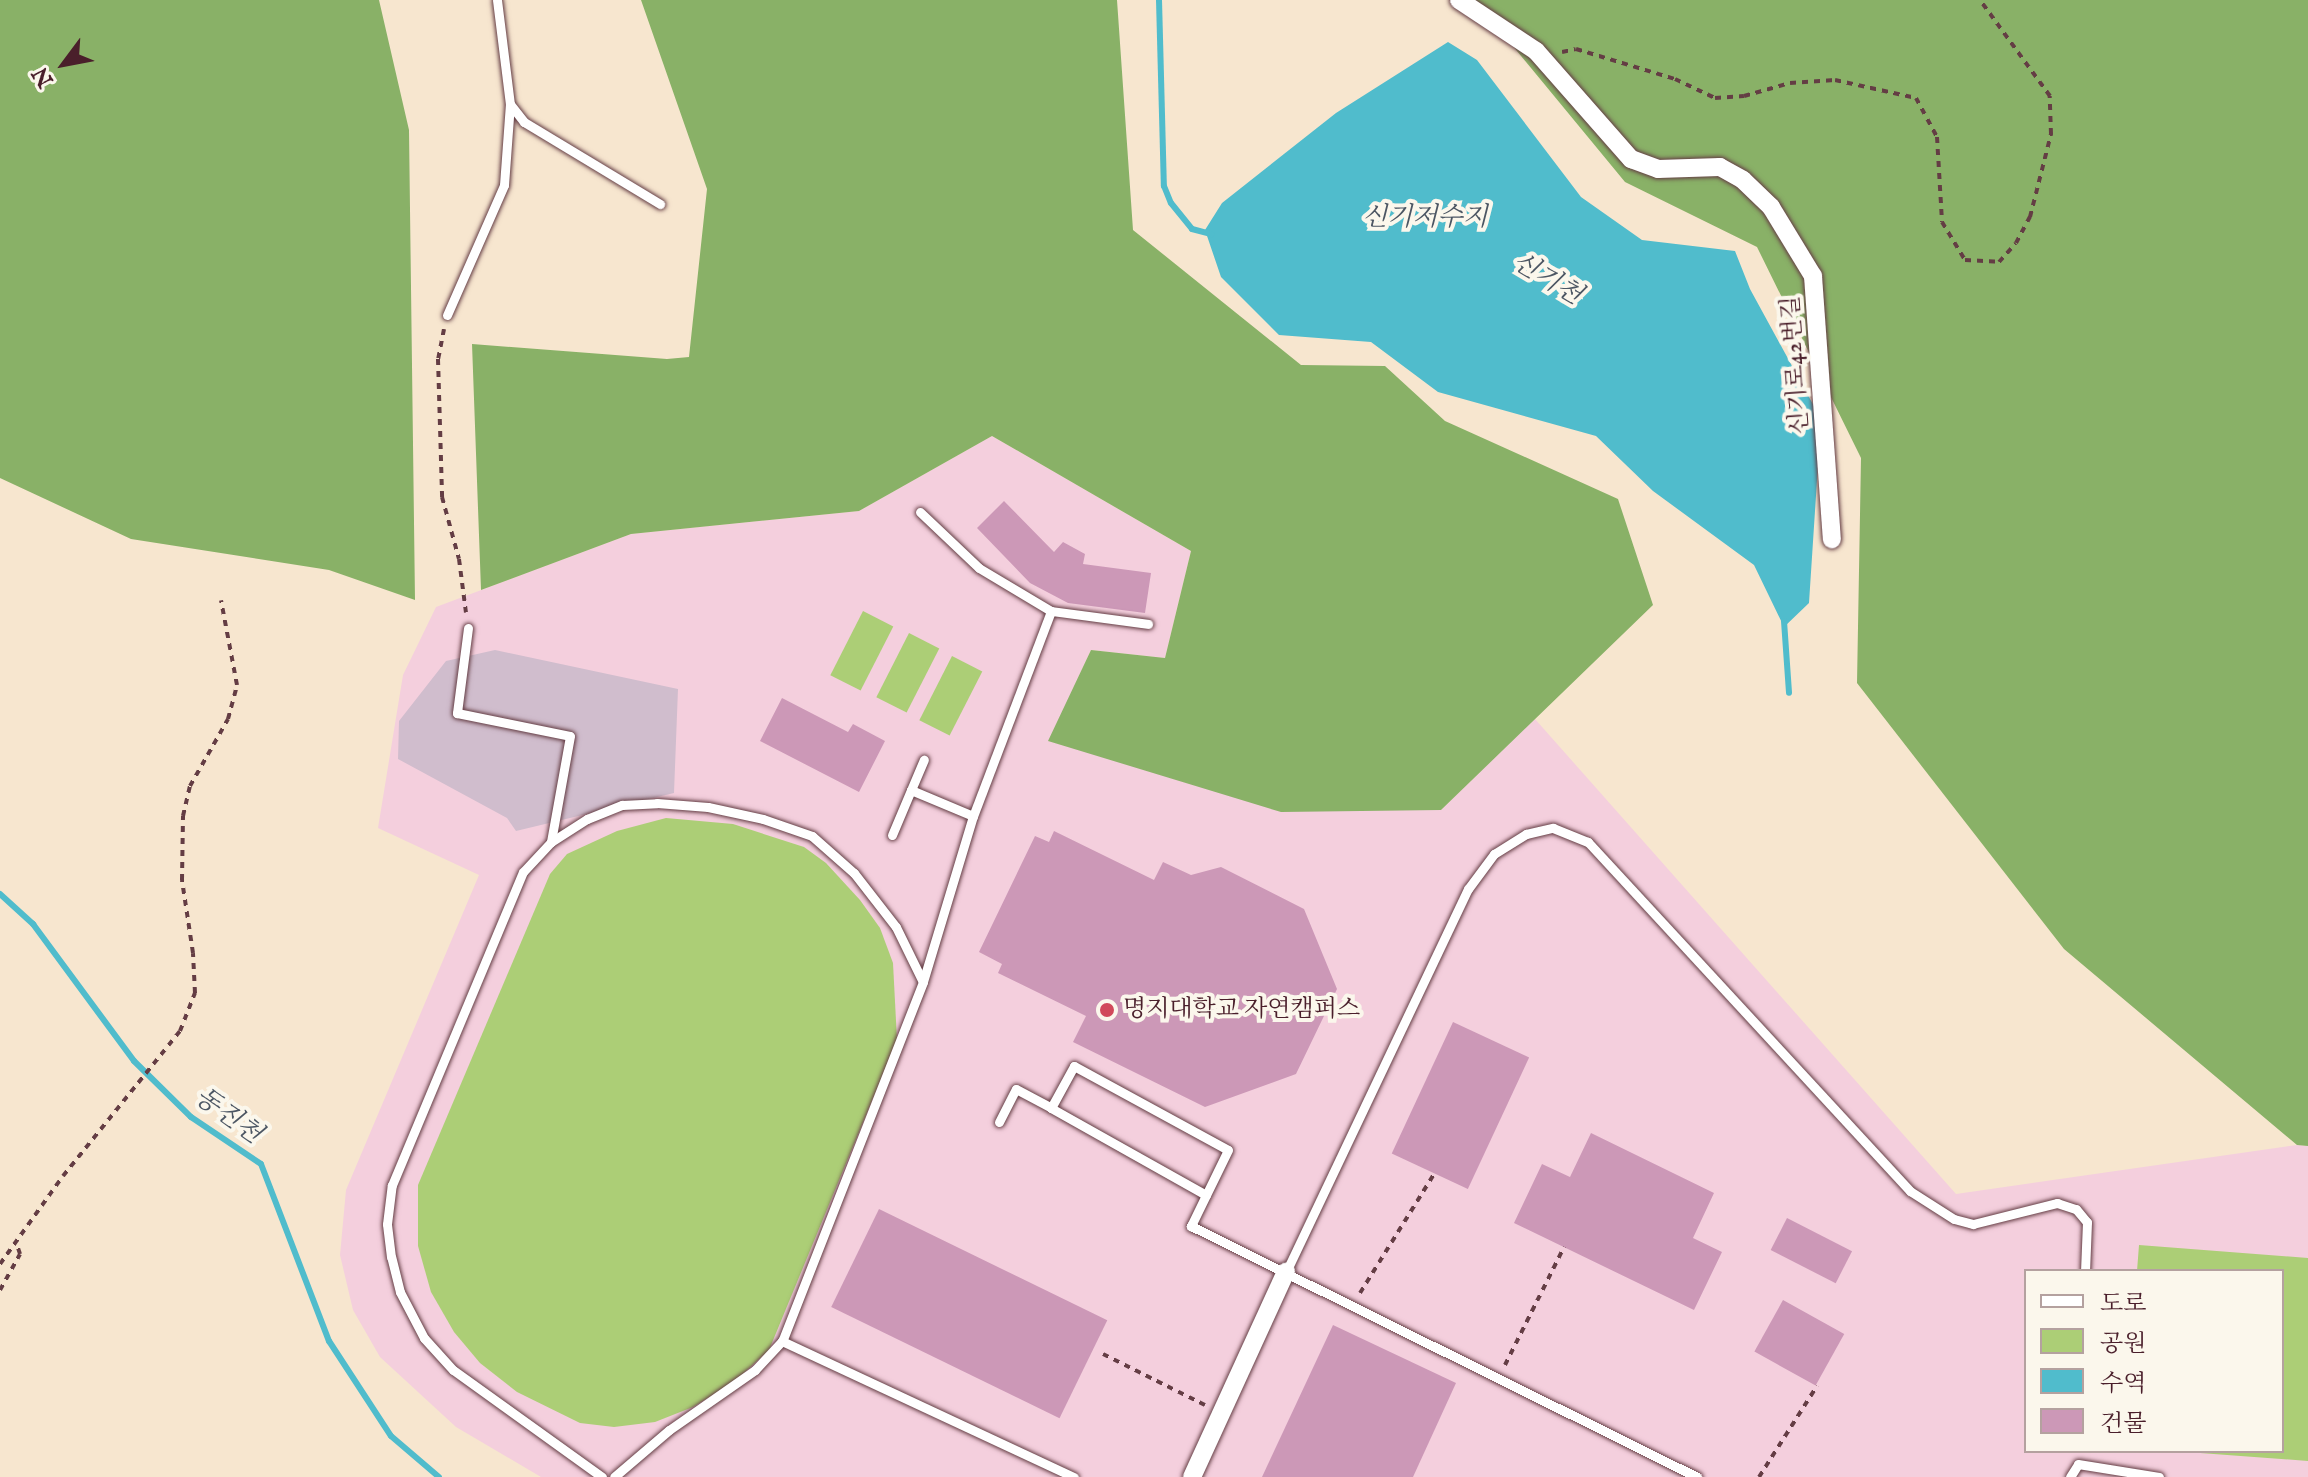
<!DOCTYPE html>
<html>
<head>
<meta charset="utf-8">
<style>
  body { margin:0 }
  #map { position:relative; width:2308px; height:1477px; overflow:hidden; background:#f7e6cf; font-family:"IM FELL English","Noto Serif KR",serif }
  div>[style] { position:absolute }
  .built>* { inset:0; background:#f4cfdd }
  .industrial>* { inset:0; background:#d0bdcd }
  .green>* { inset:0; background:#acce76; transform-origin:0 0 }
  .forest>* { inset:0; background:#89b167 }
  .water>* { inset:0; background:#50bccc }
  .stream>* { height:6px; margin:-3px; padding:0 3px; transform-origin:3px; border-radius:3px; background:#50bccc }
  .building>* { inset:0; background:#cc98b7; transform-origin:0 0 }
  .path>* { height:4px; margin-top:-2px; transform-origin:0; background:repeating-linear-gradient(90deg,#643d44 0 6px,transparent 0 12px) }
  .roads { filter:drop-shadow(0 0 2px #643d44) drop-shadow(0 0 2px #643d44) }
  .service>* { height:9px; margin:-4.5px; padding:0 4.5px; transform-origin:4.5px; border-radius:4.5px; background:#fff }
  .minor>* { height:18px; margin:-9px; padding:0 9px; transform-origin:9px; border-radius:9px; background:#fff }
  .dots>* { width:22px; height:22px; translate:-50% -50%; box-sizing:border-box; border:4px solid #fbf7ec; border-radius:50% }
  span { translate:-50% -50%; white-space:nowrap; text-align:center; line-height:1.15; -webkit-text-stroke:8px #fbf7ec; paint-order:stroke }
  .street-label { font-size:24px; color:#4a1f2b }
  .poi-label { font-size:24px; color:#4a1f2b }
  .left { translate:0 -50%; text-align:left }
  .water-label { font-size:26px; color:#4c5663; font-style:italic }
  .legend { position:absolute; left:2024px; top:1269px; width:260px; height:184px; box-sizing:border-box; background:#fbf7ec; border:2px solid #b4a19f; margin:0; padding:10px 14px; list-style:none; font-size:24px; color:#4a1f2b }
  .legend li { display:flex; align-items:center; gap:16px; height:40px }
  .legend b { width:40px; border:2px solid #b4a19f }
  .north { position:absolute; left:24px; top:24px; width:80px; height:80px; -webkit-text-stroke:6px #fbf7ec; paint-order:stroke; rotate:238deg; font-size:22px; font-weight:700; line-height:32px; text-align:center; color:#4a1f2b }
  .north::after { content:''; display:block; margin:auto; width:28px; height:36px; background:#4a1f2b; clip-path:polygon(50% 0,100% 100%,50% 72%,0 100%) }
</style>
</head>
<body>
<div id="map">
  <div class="built">
    <i style="clip-path:polygon(evenodd,992px 436px,1191px 551px,1165px 658px,1091px 650px,1049px 741px,1441px 810px,1535px 719px,1956px 1194px,2297px 1145px,2308px 1146px,2308px 1477px,541px 1477px,456px 1427px,380px 1357px,353px 1310px,340px 1255px,346px 1190px,479px 875px,378px 828px,403px 675px,436px 607px,631px 534px,859px 511px,992px 436px,2026px 1271px,2282px 1271px,2282px 1451px,2026px 1451px,2026px 1271px)"></i>
  </div>
  <div class="industrial">
    <i style="clip-path:polygon(495px 650px,678px 689px,674px 793px,516px 831px,507px 818px,398px 759px,399px 721px,446px 661px)"></i>
  </div>
  <div class="green">
    <i style="left:863px;top:611px;width:34px;height:72px;rotate:27deg"></i>
    <i style="left:909px;top:633px;width:34px;height:72px;rotate:27deg"></i>
    <i style="left:952px;top:656px;width:34px;height:72px;rotate:27deg"></i>
    <i style="clip-path:polygon(666px 818px,733px 824px,804px 847px,826px 863px,860px 900px,880px 928px,893px 963px,897px 1040px,769px 1350px,735px 1381px,693px 1407px,655px 1422px,614px 1427px,580px 1423px,517px 1392px,480px 1363px,454px 1332px,431px 1292px,418px 1246px,418px 1185px,550px 874px,567px 854px,617px 831px)"></i>
    <i style="clip-path:polygon(2139px 1245px,2308px 1258px,2308px 1461px,2173px 1451px,2282px 1451px,2282px 1271px,2137px 1271px)"></i>
  </div>
  <div class="forest">
    <i style="clip-path:polygon(0 0,379px 0,409px 130px,415px 600px,329px 570px,131px 539px,0 478px)"></i>
    <i style="clip-path:polygon(641px 0,1117px 0,1133px 230px,1301px 365px,1385px 366px,1445px 421px,1618px 499px,1653px 605px,1441px 810px,1281px 812px,1048px 741px,1091px 650px,1165px 658px,1191px 551px,992px 436px,859px 511px,631px 534px,481px 590px,472px 344px,667px 359px,689px 357px,707px 189px)"></i>
    <i style="clip-path:polygon(1475px 0,2308px 0,2308px 1146px,2297px 1145px,2064px 949px,1857px 683px,1861px 458px,1757px 247px,1625px 182px)"></i>
  </div>
  <div class="water">
    <i style="clip-path:polygon(1448px 42px,1477px 60px,1581px 197px,1642px 240px,1735px 251px,1750px 289px,1821px 419px,1809px 603px,1784px 627px,1754px 565px,1653px 491px,1596px 436px,1438px 392px,1371px 342px,1279px 335px,1221px 277px,1205px 230px,1222px 203px,1336px 113px)"></i>
  </div>
  <div class="stream">
    <i style="left:1159px;top:0;width:186px;rotate:88.5deg"></i>
    <i style="left:1164px;top:186px;width:18px;rotate:68deg"></i>
    <i style="left:1171px;top:203px;width:33px;rotate:51deg"></i>
    <i style="left:1192px;top:229px;width:20px;rotate:15deg"></i>
    <i style="left:1784px;top:621px;width:72px;rotate:86deg"></i>
    <i style="left:0;top:894px;width:45px;rotate:42.3deg"></i>
    <i style="left:33px;top:924px;width:170px;rotate:53.6deg"></i>
    <i style="left:134px;top:1061px;width:80px;rotate:44.5deg"></i>
    <i style="left:191px;top:1117px;width:84px;rotate:33.9deg"></i>
    <i style="left:261px;top:1164px;width:190px;rotate:69deg"></i>
    <i style="left:329px;top:1341px;width:113px;rotate:56.9deg"></i>
    <i style="left:391px;top:1436px;width:63px;rotate:40.5deg"></i>
  </div>
  <div class="building">
    <i style="clip-path:polygon(1004px 501px,1054px 552px,1063px 542px,1085px 554px,1083px 564px,1151px 573px,1145px 613px,1068px 603px,1030px 583px,977px 528px)"></i>
    <i style="clip-path:polygon(782px 698px,848px 732px,853px 724px,885px 741px,859px 792px,760px 741px)"></i>
    <i style="clip-path:polygon(1054px 831px,1154px 880px,1163px 862px,1191px 875px,1221px 867px,1304px 909px,1337px 989px,1296px 1074px,1205px 1107px,1073px 1042px,1086px 1016px,998px 973px,1002px 964px,979px 952px,1035px 836px,1049px 842px)"></i>
    <i style="left:1453px;top:1022px;width:84px;height:145px;rotate:25deg"></i>
    <i style="clip-path:polygon(1591px 1133px,1714px 1193px,1693px 1238px,1722px 1252px,1694px 1310px,1514px 1223px,1542px 1164px,1570px 1177px)"></i>
    <i style="left:879px;top:1209px;width:254px;height:109px;rotate:26deg"></i>
    <i style="left:1787px;top:1218px;width:73px;height:36px;rotate:27deg"></i>
    <i style="left:1783px;top:1300px;width:70px;height:59px;rotate:29deg"></i>
    <i style="clip-path:polygon(1333px 1325px,1456px 1383px,1413px 1477px,1262px 1477px)"></i>
  </div>
  <div class="path">
    <i style="left:1562px;top:52px;width:14px;rotate:-12deg"></i>
    <i style="left:1576px;top:49px;width:103px;rotate:16.9deg"></i>
    <i style="left:1675px;top:79px;width:44px;rotate:25.4deg"></i>
    <i style="left:1715px;top:98px;width:29px;rotate:-4deg"></i>
    <i style="left:1744px;top:96px;width:48px;rotate:-15.8deg"></i>
    <i style="left:1790px;top:83px;width:45px;rotate:-3.8deg"></i>
    <i style="left:1835px;top:80px;width:83px;rotate:12.5deg"></i>
    <i style="left:1916px;top:98px;width:44px;rotate:61.7deg"></i>
    <i style="left:1937px;top:137px;width:85px;rotate:86.6deg"></i>
    <i style="left:1942px;top:222px;width:44px;rotate:58.8deg"></i>
    <i style="left:1965px;top:260px;width:34px;rotate:3deg"></i>
    <i style="left:1999px;top:262px;width:25px;rotate:-48deg"></i>
    <i style="left:2016px;top:243px;width:30px;rotate:-62deg"></i>
    <i style="left:2030px;top:217px;width:86px;rotate:-75.8deg"></i>
    <i style="left:2051px;top:134px;width:38px;rotate:-92deg"></i>
    <i style="left:2050px;top:96px;width:119px;rotate:-126.1deg"></i>
    <i style="left:444px;top:329px;width:31px;rotate:101deg"></i>
    <i style="left:438px;top:359px;width:138px;rotate:88.3deg"></i>
    <i style="left:442px;top:497px;width:64px;rotate:74.7deg"></i>
    <i style="left:459px;top:559px;width:54px;rotate:82.6deg"></i>
    <i style="left:0;top:1264px;width:108px;rotate:-54.4deg"></i>
    <i style="left:63px;top:1176px;width:186px;rotate:-51.1deg"></i>
    <i style="left:180px;top:1031px;width:41px;rotate:-68.5deg"></i>
    <i style="left:195px;top:993px;width:40px;rotate:-92.9deg"></i>
    <i style="left:193px;top:953px;width:74px;rotate:-98.6deg"></i>
    <i style="left:182px;top:880px;width:64px;rotate:-89.1deg"></i>
    <i style="left:183px;top:816px;width:31px;rotate:-77deg"></i>
    <i style="left:190px;top:786px;width:77px;rotate:-60.4deg"></i>
    <i style="left:228px;top:719px;width:35px;rotate:-75deg"></i>
    <i style="left:237px;top:685px;width:86px;rotate:-100.7deg"></i>
    <i style="left:0;top:1290px;width:41px;rotate:-60.9deg"></i>
    <i style="left:20px;top:1254px;width:13px;rotate:-108deg"></i>
    <i style="left:1360px;top:1293px;width:140px;rotate:-58.1deg"></i>
    <i style="left:1103px;top:1354px;width:114px;rotate:26.6deg"></i>
    <i style="left:1505px;top:1365px;width:132px;rotate:-63.4deg"></i>
    <i style="left:1759px;top:1477px;width:108px;rotate:-57.5deg"></i>
  </div>
  <div class="roads">
    <div class="service">
      <i style="left:497px;top:0;width:105px;rotate:82.9deg"></i>
      <i style="left:510px;top:104px;width:23px;rotate:52deg"></i>
      <i style="left:524px;top:122px;width:159px;rotate:31.1deg"></i>
      <i style="left:447px;top:315px;width:142px;rotate:-66.3deg"></i>
      <i style="left:504px;top:185px;width:81px;rotate:-85.8deg"></i>
      <i style="left:920px;top:512px;width:81px;rotate:43.5deg"></i>
      <i style="left:979px;top:568px;width:84px;rotate:30.8deg"></i>
      <i style="left:1051px;top:611px;width:219px;rotate:110.8deg"></i>
      <i style="left:973px;top:816px;width:173px;rotate:106.8deg"></i>
      <i style="left:1051px;top:611px;width:98px;rotate:7.6deg"></i>
      <i style="left:468px;top:628px;width:86px;rotate:97.4deg"></i>
      <i style="left:457px;top:713px;width:115px;rotate:11.5deg"></i>
      <i style="left:570px;top:736px;width:108px;rotate:100.2deg"></i>
      <i style="left:911px;top:790px;width:33px;rotate:-67deg"></i>
      <i style="left:892px;top:835px;width:49px;rotate:-67.1deg"></i>
      <i style="left:911px;top:790px;width:67px;rotate:22.8deg"></i>
      <i style="left:999px;top:1122px;width:37px;rotate:-63deg"></i>
      <i style="left:1016px;top:1089px;width:40px;rotate:28deg"></i>
      <i style="left:1206px;top:1195px;width:178px;rotate:-150.7deg"></i>
      <i style="left:1051px;top:1108px;width:48px;rotate:-61.3deg"></i>
      <i style="left:1074px;top:1066px;width:175px;rotate:28.6deg"></i>
      <i style="left:1228px;top:1150px;width:85px;rotate:116deg"></i>
      <i style="left:1191px;top:1226px;width:565px;rotate:26.38deg"></i>
      <i style="left:1286px;top:1272px;width:424px;rotate:-64.6deg"></i>
      <i style="left:1468px;top:889px;width:44px;rotate:-53.4deg"></i>
      <i style="left:1494px;top:854px;width:38px;rotate:-32deg"></i>
      <i style="left:1526px;top:834px;width:28px;rotate:-13deg"></i>
      <i style="left:1553px;top:828px;width:38px;rotate:22deg"></i>
      <i style="left:1588px;top:842px;width:475px;rotate:47.3deg"></i>
      <i style="left:1910px;top:1191px;width:52px;rotate:32.5deg"></i>
      <i style="left:1954px;top:1219px;width:20px;rotate:15deg"></i>
      <i style="left:1973px;top:1224px;width:87px;rotate:-14deg"></i>
      <i style="left:2057px;top:1203px;width:20px;rotate:18deg"></i>
      <i style="left:2076px;top:1209px;width:17px;rotate:50deg"></i>
      <i style="left:2087px;top:1222px;width:49px;rotate:92.3deg"></i>
      <i style="left:782px;top:1341px;width:322px;rotate:25deg"></i>
      <i style="left:602px;top:1477px;width:183px;rotate:-144.3deg"></i>
      <i style="left:453px;top:1370px;width:43px;rotate:-132.2deg"></i>
      <i style="left:424px;top:1338px;width:52px;rotate:-117.6deg"></i>
      <i style="left:400px;top:1292px;width:36px;rotate:-104deg"></i>
      <i style="left:391px;top:1257px;width:33px;rotate:-97deg"></i>
      <i style="left:387px;top:1224px;width:39px;rotate:-83deg"></i>
      <i style="left:392px;top:1185px;width:339px;rotate:-67.3deg"></i>
      <i style="left:523px;top:872px;width:41px;rotate:-47deg"></i>
      <i style="left:551px;top:842px;width:43px;rotate:-32.6deg"></i>
      <i style="left:587px;top:819px;width:38px;rotate:-22deg"></i>
      <i style="left:622px;top:805px;width:35px;rotate:-3deg"></i>
      <i style="left:657px;top:803px;width:51px;rotate:4.5deg"></i>
      <i style="left:708px;top:807px;width:56px;rotate:12.3deg"></i>
      <i style="left:763px;top:819px;width:52px;rotate:19.1deg"></i>
      <i style="left:812px;top:836px;width:56px;rotate:41.4deg"></i>
      <i style="left:854px;top:873px;width:68px;rotate:52.1deg"></i>
      <i style="left:896px;top:927px;width:61px;rotate:63.9deg"></i>
      <i style="left:923px;top:982px;width:386px;rotate:111.4deg"></i>
      <i style="left:782px;top:1341px;width:40px;rotate:133deg"></i>
      <i style="left:755px;top:1370px;width:105px;rotate:145.1deg"></i>
      <i style="left:669px;top:1430px;width:72px;rotate:139.5deg"></i>
      <i style="left:2070px;top:1477px;width:15px;rotate:-58deg"></i>
      <i style="left:2078px;top:1464px;width:82px;rotate:9.1deg"></i>
    </div>
    <div class="minor">
      <i style="left:1459px;top:0;width:92px;rotate:33.5deg"></i>
      <i style="left:1536px;top:51px;width:144px;rotate:48.7deg"></i>
      <i style="left:1631px;top:159px;width:29px;rotate:20deg"></i>
      <i style="left:1658px;top:169px;width:62px;rotate:-1.8deg"></i>
      <i style="left:1720px;top:167px;width:26px;rotate:29deg"></i>
      <i style="left:1743px;top:180px;width:39px;rotate:44deg"></i>
      <i style="left:1771px;top:207px;width:81px;rotate:58.7deg"></i>
      <i style="left:1813px;top:276px;width:264px;rotate:85.9deg"></i>
      <i style="left:1192px;top:1477px;width:226px;rotate:-65.4deg"></i>
    </div>
  </div>
  <div class="dots">
    <i style="left:1107px;top:1010px;background:#d1495b"></i>
  </div>
  <div class="street-label">
    <span style="left:1796px;top:365px;rotate:-94deg">신기로42번길</span>
  </div>
  <div class="poi-label">
    <span class="left" style="left:1123px;top:1010px">명지대학교 자연캠퍼스</span>
  </div>
  <div class="water-label">
    <span style="left:1425px;top:218px">신기저수지</span>
    <span style="left:1547px;top:279px;rotate:31deg">신기천</span>
    <span style="left:228px;top:1116px;rotate:36deg">동진천</span>
  </div>
  <ul class="legend">
  <li><b style="height:10px;background:#fff"></b>도로</li>
  <li><b style="height:22px;background:#acce76"></b>공원</li>
  <li><b style="height:22px;background:#50bccc"></b>수역</li>
  <li><b style="height:22px;background:#cc98b7"></b>건물</li>
  </ul>
  <div class="north">N</div>
</div>
</body>
</html>
